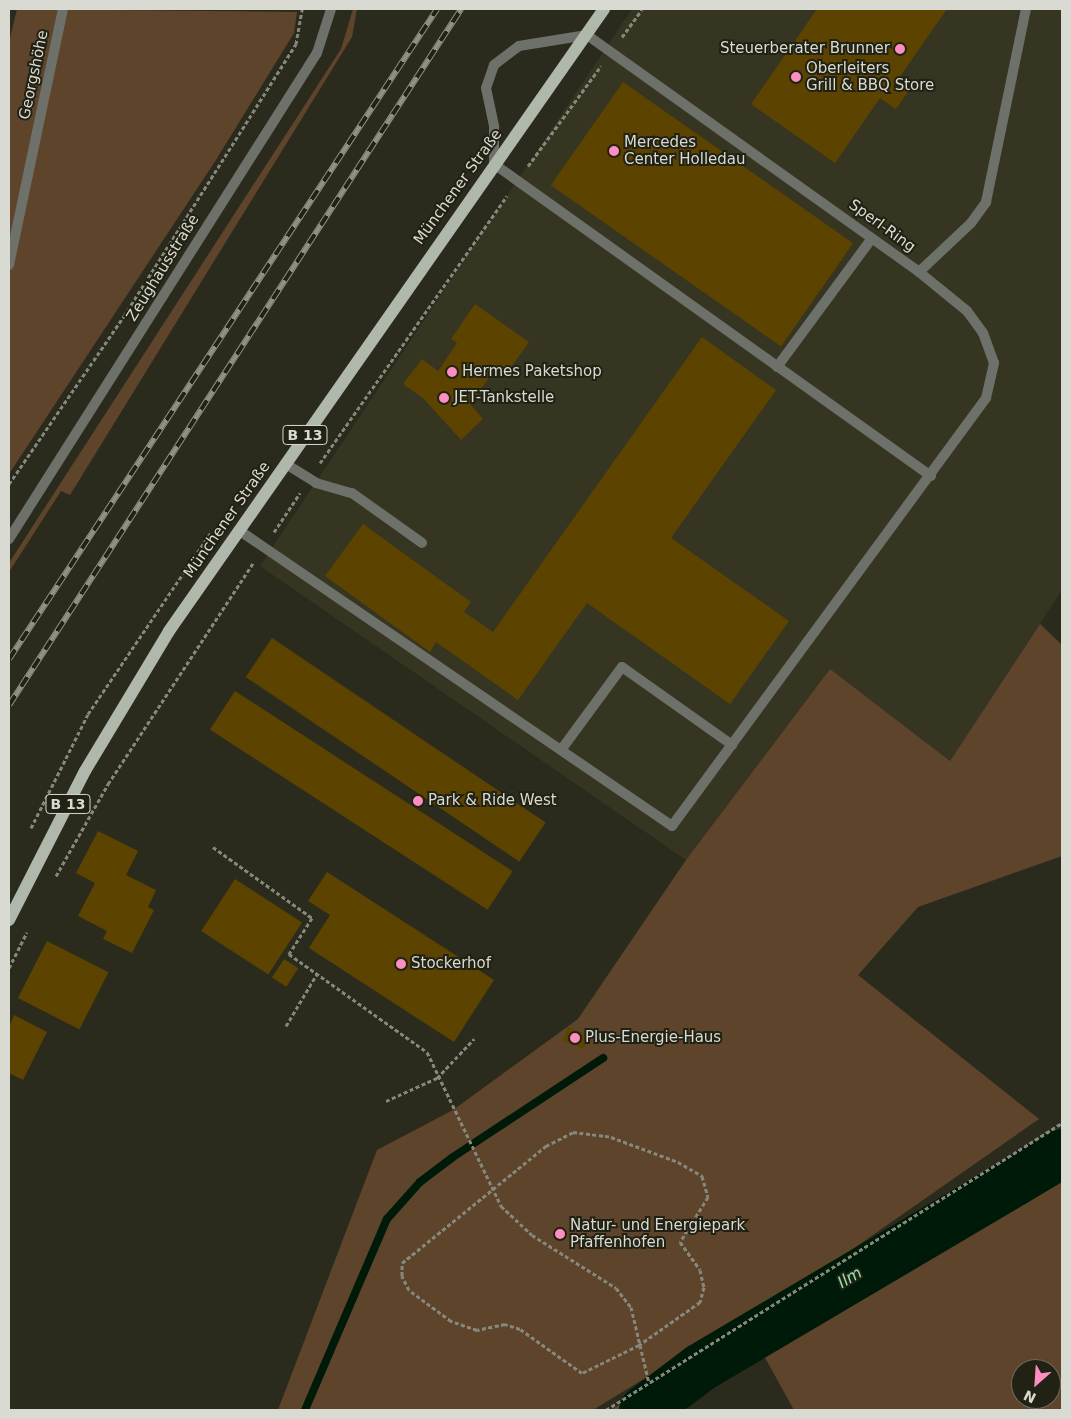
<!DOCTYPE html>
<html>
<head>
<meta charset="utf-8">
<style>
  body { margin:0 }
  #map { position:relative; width:1071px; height:1419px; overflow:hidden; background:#2b2b1d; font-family:"DejaVu Sans",sans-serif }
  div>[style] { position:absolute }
  .built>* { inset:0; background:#353522 }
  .green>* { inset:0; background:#5f442c }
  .stream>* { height:8px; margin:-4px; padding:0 4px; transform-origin:4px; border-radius:4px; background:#001a09 }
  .river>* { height:49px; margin:-24.5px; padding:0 24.5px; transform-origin:24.5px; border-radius:24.5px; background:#001a09 }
  .building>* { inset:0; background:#5c4400; transform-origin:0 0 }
  .path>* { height:3px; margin-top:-1.5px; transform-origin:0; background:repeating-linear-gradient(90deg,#87887c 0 4px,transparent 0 6.5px) }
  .lane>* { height:10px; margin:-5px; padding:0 5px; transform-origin:5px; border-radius:5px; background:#6d716a }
  .street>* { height:10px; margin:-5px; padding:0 5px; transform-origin:5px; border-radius:5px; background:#6d716a }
  .primary>* { height:12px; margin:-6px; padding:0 6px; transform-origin:6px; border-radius:6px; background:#b0b8ab }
  .rail>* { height:5.5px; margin-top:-2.75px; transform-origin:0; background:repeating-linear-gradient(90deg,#212114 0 11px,#909085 0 22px); box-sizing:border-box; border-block:1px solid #909085 }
  .dots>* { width:14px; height:14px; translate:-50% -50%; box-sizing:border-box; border:2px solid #212114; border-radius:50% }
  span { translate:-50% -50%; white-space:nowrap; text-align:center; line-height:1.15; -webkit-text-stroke:4px #212114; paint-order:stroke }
  .shield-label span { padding:1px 4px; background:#212114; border:1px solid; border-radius:4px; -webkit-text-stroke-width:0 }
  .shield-label { font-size:14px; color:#d9dad1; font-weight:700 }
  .poi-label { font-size:15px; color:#d9dad1 }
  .right { translate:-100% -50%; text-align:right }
  .left { translate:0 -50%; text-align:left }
  .street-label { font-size:15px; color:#d9dad1 }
  .water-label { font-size:16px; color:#91e5ae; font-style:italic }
  .frame { position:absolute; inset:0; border:10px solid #d9dad1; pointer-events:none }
  .north { position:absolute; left:1011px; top:1359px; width:50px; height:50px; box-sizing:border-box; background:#212114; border:1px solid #6b6b60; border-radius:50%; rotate:206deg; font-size:14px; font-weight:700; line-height:20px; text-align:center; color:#d9dad1 }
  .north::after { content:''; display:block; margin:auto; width:18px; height:22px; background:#fd8ec0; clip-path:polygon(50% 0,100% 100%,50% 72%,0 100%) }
</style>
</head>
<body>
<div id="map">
  <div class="built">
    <i style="clip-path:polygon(632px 9px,1062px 9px,1062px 590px,950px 761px,830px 669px,686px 860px,260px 566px)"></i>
  </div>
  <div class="green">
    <i style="clip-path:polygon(17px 9px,297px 12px,294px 33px,216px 160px,9px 474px,9px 42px)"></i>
    <i style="clip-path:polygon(353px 9px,357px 9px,352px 37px,70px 495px,61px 491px,9px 572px,9px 563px,341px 49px)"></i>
    <i style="clip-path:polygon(1040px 624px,1062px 645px,1062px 856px,918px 907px,858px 975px,1039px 1119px,827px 1267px,593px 1410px,278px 1410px,377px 1150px,453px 1110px,578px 1019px,686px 860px,830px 669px,950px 761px)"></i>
    <i style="clip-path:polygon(evenodd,1057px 1129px,1062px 1130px,1062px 1410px,794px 1410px,763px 1354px,678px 1410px,611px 1410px,1057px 1129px,1021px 1369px,1051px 1369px,1051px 1399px,1021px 1399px,1021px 1369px)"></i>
  </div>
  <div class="stream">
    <i style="left:305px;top:1410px;width:208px;rotate:-66.8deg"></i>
    <i style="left:387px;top:1219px;width:50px;rotate:-48.3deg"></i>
    <i style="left:420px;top:1182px;width:41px;rotate:-37.1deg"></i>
    <i style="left:453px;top:1157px;width:180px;rotate:-33.4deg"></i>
  </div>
  <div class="river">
    <i style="left:643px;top:1410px;width:71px;rotate:-37deg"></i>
    <i style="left:700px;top:1367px;width:421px;rotate:-30.6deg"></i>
  </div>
  <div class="building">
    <i style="clip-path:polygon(817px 9px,947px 9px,899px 78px,912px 86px,896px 109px,880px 98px,835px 163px,751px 104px)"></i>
    <i style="left:623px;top:82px;width:281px;height:126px;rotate:35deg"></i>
    <i style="clip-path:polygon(475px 304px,529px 342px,504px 377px,495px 370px,470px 404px,483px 419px,461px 440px,423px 398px,403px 384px,422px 359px,438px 371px,457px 343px,451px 339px)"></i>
    <i style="clip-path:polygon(702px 337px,776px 390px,671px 538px,789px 621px,730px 704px,587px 603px,518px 700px,436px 642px,430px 652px,325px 576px,363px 524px,471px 602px,464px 612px,493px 632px)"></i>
    <i style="left:272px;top:638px;width:330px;height:47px;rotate:34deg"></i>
    <i style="left:235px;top:691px;width:331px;height:46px;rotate:33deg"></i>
    <i style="clip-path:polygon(98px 831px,138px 851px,126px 875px,156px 890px,148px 907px,154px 910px,132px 953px,103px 939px,107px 931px,78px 916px,95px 883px,76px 873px)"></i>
    <i style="clip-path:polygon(327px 872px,494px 980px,454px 1042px,309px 948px,330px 915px,308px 901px)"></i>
    <i style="left:235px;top:879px;width:80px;height:62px;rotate:33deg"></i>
    <i style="left:47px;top:941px;width:69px;height:64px;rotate:27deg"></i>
    <i style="left:284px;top:959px;width:17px;height:22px;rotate:33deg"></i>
    <i style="clip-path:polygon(14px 1015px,47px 1032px,23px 1080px,9px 1073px,9px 1027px)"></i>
    <i style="left:568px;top:1027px;width:22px;height:15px;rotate:21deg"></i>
  </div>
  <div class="path">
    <i style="left:622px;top:37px;width:34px;rotate:-54deg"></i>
    <i style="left:528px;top:166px;width:124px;rotate:-53.9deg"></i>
    <i style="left:320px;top:463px;width:326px;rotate:-55deg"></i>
    <i style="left:9px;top:484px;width:204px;rotate:-55.6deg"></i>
    <i style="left:124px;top:316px;width:322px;rotate:-57.7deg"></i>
    <i style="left:296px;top:44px;width:36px;rotate:-80deg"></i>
    <i style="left:274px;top:532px;width:47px;rotate:-56.3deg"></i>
    <i style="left:31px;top:828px;width:127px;rotate:-63.4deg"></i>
    <i style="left:88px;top:714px;width:221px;rotate:-55.9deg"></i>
    <i style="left:213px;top:847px;width:122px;rotate:35.6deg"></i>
    <i style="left:312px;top:918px;width:43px;rotate:122.6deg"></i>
    <i style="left:289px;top:954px;width:169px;rotate:35.4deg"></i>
    <i style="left:427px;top:1052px;width:171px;rotate:64.3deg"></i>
    <i style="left:501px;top:1206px;width:42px;rotate:43.1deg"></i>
    <i style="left:532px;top:1235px;width:99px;rotate:32.2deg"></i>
    <i style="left:616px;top:1288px;width:24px;rotate:52deg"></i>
    <i style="left:631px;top:1307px;width:78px;rotate:76.7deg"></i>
    <i style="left:56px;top:876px;width:106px;rotate:-60.5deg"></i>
    <i style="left:108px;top:784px;width:266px;rotate:-56.7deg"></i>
    <i style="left:9px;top:968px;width:40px;rotate:-63.4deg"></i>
    <i style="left:286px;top:1026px;width:61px;rotate:-59.2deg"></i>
    <i style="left:386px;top:1101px;width:56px;rotate:-24.3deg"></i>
    <i style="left:437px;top:1078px;width:54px;rotate:-46.5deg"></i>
    <i style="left:573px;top:1132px;width:38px;rotate:7deg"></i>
    <i style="left:611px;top:1137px;width:72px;rotate:20.5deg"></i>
    <i style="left:678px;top:1162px;width:28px;rotate:30deg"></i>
    <i style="left:702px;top:1176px;width:22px;rotate:74deg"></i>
    <i style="left:708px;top:1197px;width:53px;rotate:121.9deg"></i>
    <i style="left:680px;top:1242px;width:34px;rotate:54deg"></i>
    <i style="left:700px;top:1270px;width:17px;rotate:77deg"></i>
    <i style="left:704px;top:1287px;width:16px;rotate:105deg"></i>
    <i style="left:700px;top:1302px;width:75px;rotate:144.8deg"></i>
    <i style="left:639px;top:1345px;width:64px;rotate:153.8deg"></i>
    <i style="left:582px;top:1373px;width:76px;rotate:-144.6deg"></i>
    <i style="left:520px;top:1329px;width:16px;rotate:-162deg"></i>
    <i style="left:505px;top:1324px;width:29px;rotate:168deg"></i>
    <i style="left:477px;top:1330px;width:28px;rotate:-161deg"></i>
    <i style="left:451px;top:1321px;width:52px;rotate:-143.6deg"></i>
    <i style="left:409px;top:1290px;width:16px;rotate:-117deg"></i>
    <i style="left:402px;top:1276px;width:13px;rotate:-90deg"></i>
    <i style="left:402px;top:1263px;width:186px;rotate:-39.1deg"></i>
    <i style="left:546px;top:1146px;width:30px;rotate:-27deg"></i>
    <i style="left:606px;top:1410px;width:539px;rotate:-32.19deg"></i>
  </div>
  <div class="lane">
    <i style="left:587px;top:35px;width:69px;rotate:170.8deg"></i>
    <i style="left:519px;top:46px;width:31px;rotate:143deg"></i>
    <i style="left:494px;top:65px;width:24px;rotate:109deg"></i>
    <i style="left:486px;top:88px;width:40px;rotate:78deg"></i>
    <i style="left:494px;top:127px;width:37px;rotate:90deg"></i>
    <i style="left:494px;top:164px;width:537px;rotate:35.53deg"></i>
    <i style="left:9px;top:265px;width:262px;rotate:-78.1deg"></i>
    <i style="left:777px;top:367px;width:160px;rotate:-53.6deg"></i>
    <i style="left:286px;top:464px;width:36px;rotate:32deg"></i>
    <i style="left:316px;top:483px;width:37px;rotate:16deg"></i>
    <i style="left:352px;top:493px;width:86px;rotate:35.5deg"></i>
    <i style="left:240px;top:531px;width:523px;rotate:34.33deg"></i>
    <i style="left:672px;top:826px;width:531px;rotate:-53.73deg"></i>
    <i style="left:986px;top:398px;width:36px;rotate:-77deg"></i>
    <i style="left:994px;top:363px;width:32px;rotate:-110deg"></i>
    <i style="left:983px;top:333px;width:27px;rotate:-126deg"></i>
    <i style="left:967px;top:311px;width:62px;rotate:-140.9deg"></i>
    <i style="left:561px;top:750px;width:103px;rotate:-53.7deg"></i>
    <i style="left:622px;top:667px;width:135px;rotate:35.3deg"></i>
  </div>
  <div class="street">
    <i style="left:587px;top:35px;width:408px;rotate:35.5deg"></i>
    <i style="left:919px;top:272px;width:71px;rotate:-43.3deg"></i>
    <i style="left:971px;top:223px;width:26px;rotate:-54deg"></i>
    <i style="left:986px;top:202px;width:197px;rotate:-78.3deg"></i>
    <i style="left:9px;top:539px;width:575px;rotate:-57.64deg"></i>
    <i style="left:317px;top:53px;width:46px;rotate:-72.3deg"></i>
  </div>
  <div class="primary">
    <i style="left:9px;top:920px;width:167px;rotate:-63deg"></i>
    <i style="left:85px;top:771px;width:163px;rotate:-59deg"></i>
    <i style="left:169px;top:631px;width:759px;rotate:-55.03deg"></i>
  </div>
  <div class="rail">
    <i style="left:9px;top:659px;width:778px;rotate:-56.64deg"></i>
    <i style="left:9px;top:705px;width:830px;rotate:-57deg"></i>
  </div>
  <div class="dots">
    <i style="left:900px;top:49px;background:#fd8ec0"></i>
    <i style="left:796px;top:77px;background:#fd8ec0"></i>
    <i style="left:614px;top:151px;background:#fd8ec0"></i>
    <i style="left:452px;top:372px;background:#fd8ec0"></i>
    <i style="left:444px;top:398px;background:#fd8ec0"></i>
    <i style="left:418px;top:801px;background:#fd8ec0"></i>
    <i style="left:401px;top:964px;background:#fd8ec0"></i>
    <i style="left:575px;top:1038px;background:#fd8ec0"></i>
    <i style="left:560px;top:1234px;background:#fd8ec0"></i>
  </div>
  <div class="shield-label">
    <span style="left:305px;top:435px">B 13</span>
    <span style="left:68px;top:804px">B 13</span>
  </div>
  <div class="poi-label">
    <span class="right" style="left:890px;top:49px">Steuerberater Brunner</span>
    <span class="left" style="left:806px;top:77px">Oberleiters<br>Grill &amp; BBQ Store</span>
    <span class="left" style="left:624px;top:151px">Mercedes<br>Center Holledau</span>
    <span class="left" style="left:462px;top:372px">Hermes Paketshop</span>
    <span class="left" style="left:454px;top:398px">JET-Tankstelle</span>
    <span class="left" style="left:428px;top:801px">Park &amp; Ride West</span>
    <span class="left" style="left:411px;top:964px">Stockerhof</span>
    <span class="left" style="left:585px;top:1038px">Plus-Energie-Haus</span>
    <span class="left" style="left:570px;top:1234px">Natur- und Energiepark<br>Pfaffenhofen</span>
  </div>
  <div class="street-label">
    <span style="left:34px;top:75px;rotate:-78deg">Georgshöhe</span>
    <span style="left:458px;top:187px;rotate:-54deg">Münchener Straße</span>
    <span style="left:882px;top:226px;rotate:36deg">Sperl-Ring</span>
    <span style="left:163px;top:268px;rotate:-58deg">Zeughausstraße</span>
    <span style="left:227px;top:520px;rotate:-55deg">Münchener Straße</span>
  </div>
  <div class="water-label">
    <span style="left:850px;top:1278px;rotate:-31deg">Ilm</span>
  </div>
  <div class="frame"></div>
  <div class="north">N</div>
</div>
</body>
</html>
